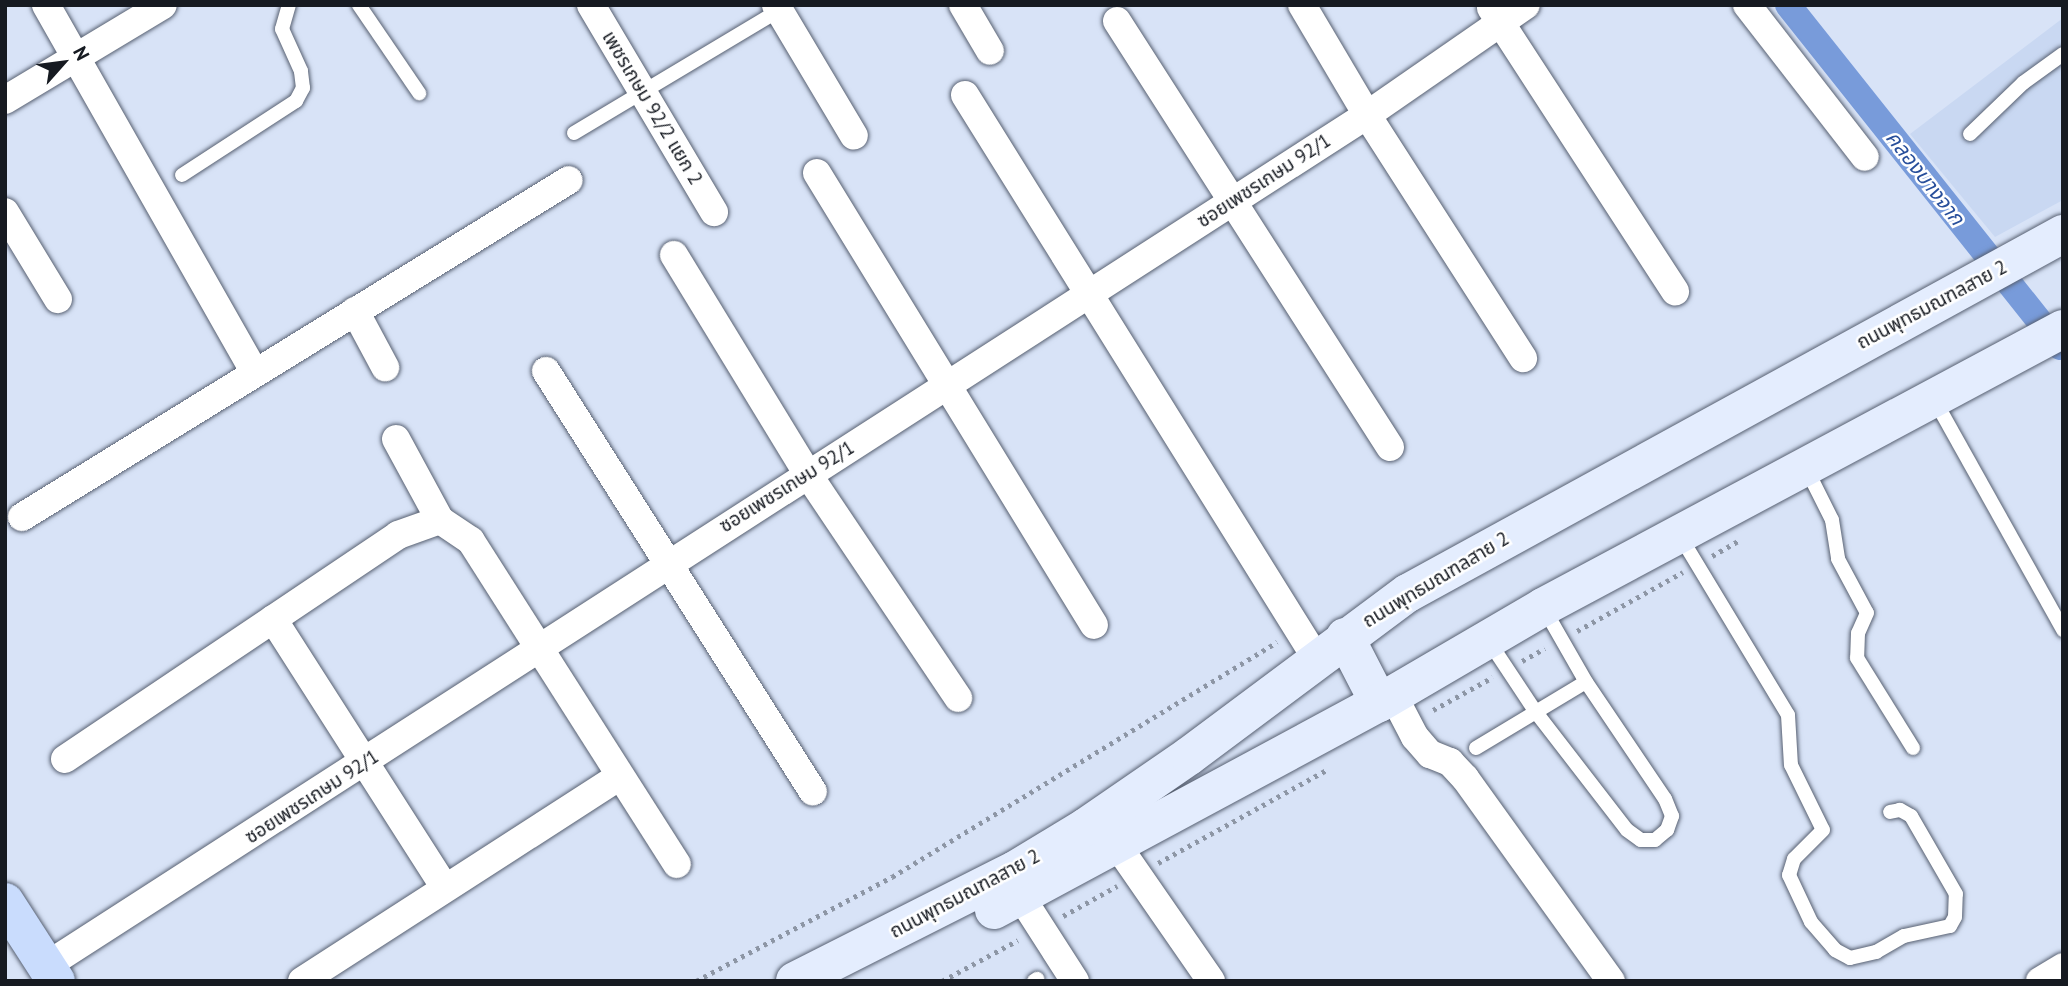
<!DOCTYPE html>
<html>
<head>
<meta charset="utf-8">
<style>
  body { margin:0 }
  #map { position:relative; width:2068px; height:986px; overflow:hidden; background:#d8e3f7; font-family:"PT Sans","Noto Sans Thai",sans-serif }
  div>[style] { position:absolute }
  .built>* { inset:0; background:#c9d8f2 }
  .canal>* { height:26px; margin:-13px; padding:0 13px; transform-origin:13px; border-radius:13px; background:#789bda }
  .path>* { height:4.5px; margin-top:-2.25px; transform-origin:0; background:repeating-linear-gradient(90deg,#8d96a5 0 3.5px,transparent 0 8.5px) }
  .roads { filter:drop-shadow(0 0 2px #576071) drop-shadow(0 0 2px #576071) }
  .service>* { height:14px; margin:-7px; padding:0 7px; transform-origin:7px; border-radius:7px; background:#fff }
  .minor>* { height:28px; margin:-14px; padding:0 14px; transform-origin:14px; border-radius:14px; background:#fff }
  .secondary>* { height:38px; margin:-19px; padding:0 19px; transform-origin:19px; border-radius:19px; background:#e4edfe }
  .primary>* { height:38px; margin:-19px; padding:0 19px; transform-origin:19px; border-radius:19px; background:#c9dcfd }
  span { translate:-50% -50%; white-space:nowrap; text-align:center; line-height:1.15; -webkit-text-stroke:5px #fff; paint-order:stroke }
  .street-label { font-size:19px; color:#161a21 }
  .water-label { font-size:21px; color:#284f9b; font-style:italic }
  .frame { position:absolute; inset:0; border:7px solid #161a21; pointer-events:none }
  .north { position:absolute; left:28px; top:28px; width:70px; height:70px; -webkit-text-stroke:5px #fff; paint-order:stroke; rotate:62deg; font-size:19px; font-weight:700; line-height:28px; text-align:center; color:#161a21 }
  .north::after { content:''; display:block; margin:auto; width:24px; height:32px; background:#161a21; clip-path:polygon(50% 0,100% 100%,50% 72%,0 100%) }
</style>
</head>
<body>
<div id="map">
  <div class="built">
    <i style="clip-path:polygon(2063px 18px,2063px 200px,1995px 237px,1910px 134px)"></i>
  </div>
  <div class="canal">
    <i style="left:1788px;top:5px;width:437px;rotate:51.5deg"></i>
  </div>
  <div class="path">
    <i style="left:1712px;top:556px;width:30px;rotate:-30deg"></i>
    <i style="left:1577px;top:631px;width:121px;rotate:-29.1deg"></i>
    <i style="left:1522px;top:661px;width:26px;rotate:-29deg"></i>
    <i style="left:1433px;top:710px;width:68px;rotate:-28.8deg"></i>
    <i style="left:1158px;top:863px;width:194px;rotate:-28.9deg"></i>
    <i style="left:1063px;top:916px;width:62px;rotate:-29.1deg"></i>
    <i style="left:696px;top:981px;width:222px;rotate:-28deg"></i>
    <i style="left:892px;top:877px;width:451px;rotate:-31.4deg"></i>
    <i style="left:942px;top:981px;width:86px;rotate:-28.3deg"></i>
  </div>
  <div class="roads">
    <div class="service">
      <i style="left:359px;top:5px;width:107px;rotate:55.7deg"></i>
      <i style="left:574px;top:133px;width:244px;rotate:-30.9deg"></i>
      <i style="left:1970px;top:134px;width:74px;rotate:-43.9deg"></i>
      <i style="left:2023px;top:83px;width:49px;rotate:-35.9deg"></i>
      <i style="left:182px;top:175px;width:136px;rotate:-33deg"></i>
      <i style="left:296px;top:101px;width:15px;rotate:-62deg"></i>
      <i style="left:303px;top:88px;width:17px;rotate:-97deg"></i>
      <i style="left:301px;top:71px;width:46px;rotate:-114.3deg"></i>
      <i style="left:282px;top:29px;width:25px;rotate:-74deg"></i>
      <i style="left:1934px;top:399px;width:265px;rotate:60.8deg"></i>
      <i style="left:1806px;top:468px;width:58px;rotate:63.4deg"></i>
      <i style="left:1832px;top:520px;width:39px;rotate:81deg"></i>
      <i style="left:1838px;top:559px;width:61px;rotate:61.8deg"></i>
      <i style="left:1867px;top:613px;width:22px;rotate:114deg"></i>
      <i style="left:1858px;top:633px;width:25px;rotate:92deg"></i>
      <i style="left:1857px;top:658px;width:106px;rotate:58.1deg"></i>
      <i style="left:1680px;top:536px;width:209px;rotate:58.9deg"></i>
      <i style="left:1788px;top:715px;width:50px;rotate:86.6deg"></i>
      <i style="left:1791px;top:765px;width:72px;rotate:63.8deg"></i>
      <i style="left:1823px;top:830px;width:41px;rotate:135deg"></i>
      <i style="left:1794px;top:859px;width:17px;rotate:107deg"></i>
      <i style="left:1789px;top:875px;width:52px;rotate:64.9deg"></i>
      <i style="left:1811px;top:922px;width:37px;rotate:49deg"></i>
      <i style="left:1835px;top:950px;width:17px;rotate:28deg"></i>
      <i style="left:1850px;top:958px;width:27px;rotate:-13deg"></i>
      <i style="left:1876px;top:952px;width:32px;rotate:-30deg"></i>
      <i style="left:1904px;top:936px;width:47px;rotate:-12.3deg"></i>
      <i style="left:1950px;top:926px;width:10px;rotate:-61deg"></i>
      <i style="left:1955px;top:917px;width:23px;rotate:-88deg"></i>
      <i style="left:1956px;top:894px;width:90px;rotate:-120deg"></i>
      <i style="left:1911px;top:816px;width:13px;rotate:-151deg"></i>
      <i style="left:1900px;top:810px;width:10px;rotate:169deg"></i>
      <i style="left:1488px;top:640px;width:85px;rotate:56.5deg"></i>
      <i style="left:1535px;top:711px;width:150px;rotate:52.3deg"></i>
      <i style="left:1627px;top:830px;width:17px;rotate:36deg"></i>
      <i style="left:1641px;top:840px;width:14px"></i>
      <i style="left:1655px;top:840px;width:16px;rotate:-40deg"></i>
      <i style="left:1667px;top:830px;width:15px;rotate:-70deg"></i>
      <i style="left:1672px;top:816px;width:18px;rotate:-112deg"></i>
      <i style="left:1665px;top:799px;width:141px;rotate:-124deg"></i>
      <i style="left:1586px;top:682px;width:86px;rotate:-119.8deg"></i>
      <i style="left:1476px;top:748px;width:128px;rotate:-31deg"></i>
      <i style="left:1034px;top:981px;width:4px;rotate:-34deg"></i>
    </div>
    <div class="minor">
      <i style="left:46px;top:5px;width:423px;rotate:60.4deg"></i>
      <i style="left:591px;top:5px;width:241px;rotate:59.3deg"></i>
      <i style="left:776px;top:5px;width:152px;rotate:59.2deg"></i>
      <i style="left:963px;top:5px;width:53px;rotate:59.6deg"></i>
      <i style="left:1302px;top:5px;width:128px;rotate:59.4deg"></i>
      <i style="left:1367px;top:115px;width:289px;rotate:57.3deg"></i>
      <i style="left:1747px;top:5px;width:192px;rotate:52.2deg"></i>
      <i style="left:1491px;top:8px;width:338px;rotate:57deg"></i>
      <i style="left:1117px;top:21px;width:506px;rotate:57.35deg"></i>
      <i style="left:965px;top:95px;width:663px;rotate:58.06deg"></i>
      <i style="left:5px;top:100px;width:184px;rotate:-31deg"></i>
      <i style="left:817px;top:173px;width:530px;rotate:58.5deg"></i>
      <i style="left:5px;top:212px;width:102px;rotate:58.7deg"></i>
      <i style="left:674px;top:255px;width:255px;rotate:58.6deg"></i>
      <i style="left:807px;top:473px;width:271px;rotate:56.1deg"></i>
      <i style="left:355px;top:311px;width:64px;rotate:61.8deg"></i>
      <i style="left:546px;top:371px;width:498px;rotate:57.6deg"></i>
      <i style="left:396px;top:439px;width:92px;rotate:61.5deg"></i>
      <i style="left:440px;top:520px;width:37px;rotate:34deg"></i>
      <i style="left:471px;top:541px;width:383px;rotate:57.5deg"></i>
      <i style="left:22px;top:517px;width:642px;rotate:-31.64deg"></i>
      <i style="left:273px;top:619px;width:317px;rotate:57.4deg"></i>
      <i style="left:1393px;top:695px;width:47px;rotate:62.4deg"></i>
      <i style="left:1415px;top:737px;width:23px;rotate:49deg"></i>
      <i style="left:1430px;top:754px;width:22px;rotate:22deg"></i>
      <i style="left:1450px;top:762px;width:22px;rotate:47deg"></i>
      <i style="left:1465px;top:778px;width:250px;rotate:54.3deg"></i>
      <i style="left:65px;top:759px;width:401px;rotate:-33.9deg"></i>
      <i style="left:398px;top:535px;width:45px;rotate:-19.7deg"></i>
      <i style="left:1117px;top:845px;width:165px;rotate:55.3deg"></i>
      <i style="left:1021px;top:897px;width:100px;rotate:57.3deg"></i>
      <i style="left:46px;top:966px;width:1571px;rotate:-32.79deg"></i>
      <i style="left:1367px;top:115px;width:193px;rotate:-34.7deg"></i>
      <i style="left:302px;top:981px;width:376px;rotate:-32.8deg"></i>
      <i style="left:2040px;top:981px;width:27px;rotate:-31deg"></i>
    </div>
    <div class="secondary">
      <i style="left:1345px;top:637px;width:74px;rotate:62.7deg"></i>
      <i style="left:994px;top:910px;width:437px;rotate:-28.3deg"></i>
      <i style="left:1379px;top:703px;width:190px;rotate:-30.3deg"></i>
      <i style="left:1543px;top:607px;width:590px;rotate:-28.13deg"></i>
      <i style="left:795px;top:981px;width:246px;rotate:-26.8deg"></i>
      <i style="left:1015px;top:870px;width:83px;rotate:-31.2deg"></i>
      <i style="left:1086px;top:827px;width:125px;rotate:-34.6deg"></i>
      <i style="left:1189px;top:756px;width:273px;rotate:-36.7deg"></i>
      <i style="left:1408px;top:593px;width:747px;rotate:-28.73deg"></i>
    </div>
    <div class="primary">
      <i style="left:5px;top:902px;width:94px;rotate:57.2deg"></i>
    </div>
  </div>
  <div class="street-label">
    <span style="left:652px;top:108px;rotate:59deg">เพชรเกษม 92/2 แยก 2</span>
    <span style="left:1264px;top:181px;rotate:-33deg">ซอยเพชรเกษม 92/1</span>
    <span style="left:1932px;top:305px;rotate:-28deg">ถนนพุทธมณฑลสาย 2</span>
    <span style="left:787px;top:487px;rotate:-32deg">ซอยเพชรเกษม 92/1</span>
    <span style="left:1436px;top:580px;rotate:-31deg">ถนนพุทธมณฑลสาย 2</span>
    <span style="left:312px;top:797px;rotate:-33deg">ซอยเพชรเกษม 92/1</span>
    <span style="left:965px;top:894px;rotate:-28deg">ถนนพุทธมณฑลสาย 2</span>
  </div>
  <div class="water-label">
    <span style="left:1925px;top:178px;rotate:52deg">คลองบางจาก</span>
  </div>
  <div class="frame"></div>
  <div class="north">N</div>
</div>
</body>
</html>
